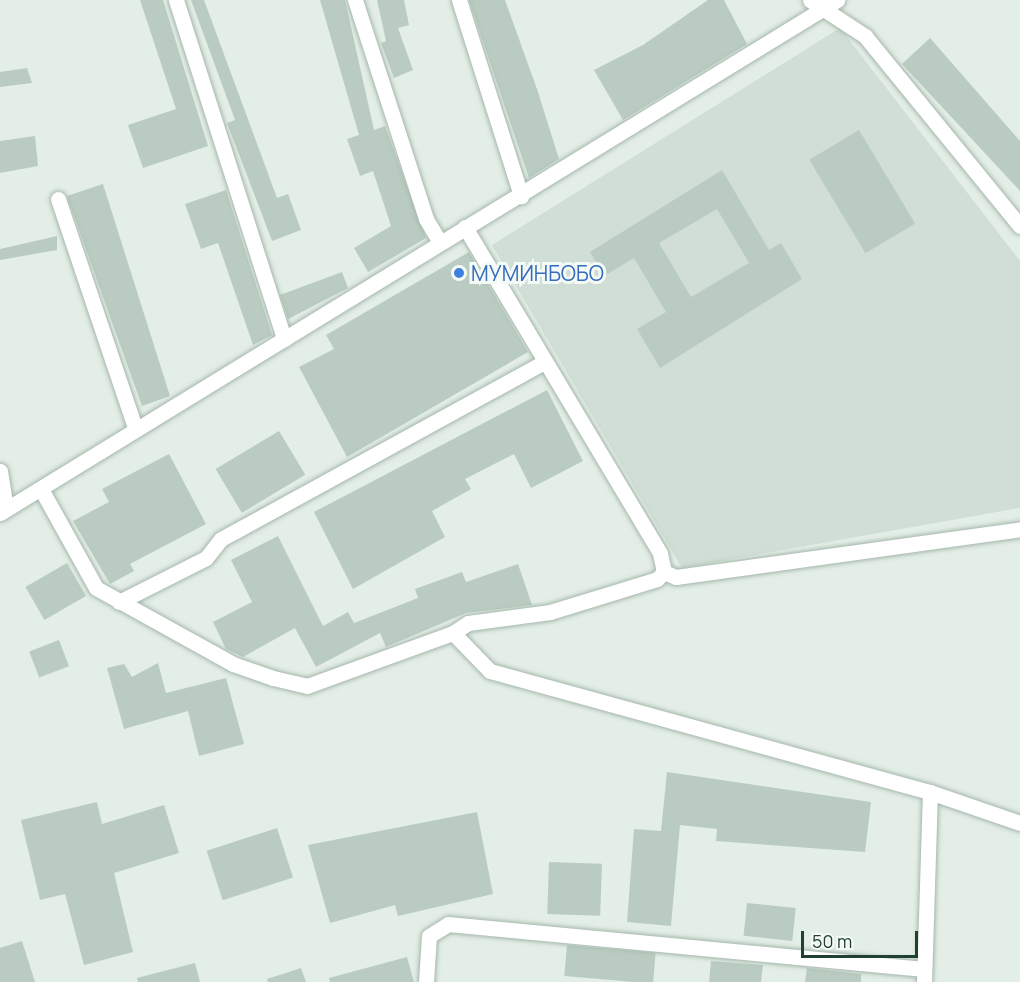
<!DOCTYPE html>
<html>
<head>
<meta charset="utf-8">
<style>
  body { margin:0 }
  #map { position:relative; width:1020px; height:982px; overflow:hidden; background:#e3eee6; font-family:Manrope,sans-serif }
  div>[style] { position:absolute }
  .built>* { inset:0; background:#d0ded5 }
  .building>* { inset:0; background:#baccc1; transform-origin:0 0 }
  .roads { filter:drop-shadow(0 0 2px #a5b7ac) drop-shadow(0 0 2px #a5b7ac) }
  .minor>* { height:15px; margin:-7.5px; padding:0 7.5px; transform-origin:7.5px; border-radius:7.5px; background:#fff }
  .dots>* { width:16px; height:16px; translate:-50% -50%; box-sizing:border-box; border:3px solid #f4faf5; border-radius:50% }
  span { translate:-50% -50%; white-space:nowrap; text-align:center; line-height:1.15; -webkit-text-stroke:6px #f4faf5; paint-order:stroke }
  .shop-label { font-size:21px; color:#366cbe }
  .left { translate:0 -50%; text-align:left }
  .scale { position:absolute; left:801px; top:931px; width:117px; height:27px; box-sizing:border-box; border:3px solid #204131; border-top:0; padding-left:8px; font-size:18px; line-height:21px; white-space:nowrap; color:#204131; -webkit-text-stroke:4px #f4faf5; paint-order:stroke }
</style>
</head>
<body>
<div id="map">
  <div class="built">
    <i style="clip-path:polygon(840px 28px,1020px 261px,1020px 508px,682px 568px,492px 245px)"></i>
  </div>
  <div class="building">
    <i style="clip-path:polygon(140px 0,163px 0,208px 146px,143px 168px,128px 125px,176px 109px)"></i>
    <i style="clip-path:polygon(191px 0,204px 0,277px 198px,288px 194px,301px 230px,272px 241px,227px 123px,235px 120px)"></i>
    <i style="clip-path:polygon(320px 0,345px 0,374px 130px,385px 126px,426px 238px,368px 272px,354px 248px,391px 226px,373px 171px,360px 176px,347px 139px,359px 135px)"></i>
    <i style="clip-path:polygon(377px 0,404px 0,409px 25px,398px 28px,413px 70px,394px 78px,381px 43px,386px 41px)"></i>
    <i style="clip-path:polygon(469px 0,505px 0,538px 92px,559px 159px,529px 178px)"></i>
    <i style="clip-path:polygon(708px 0,724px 0,747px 44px,623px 120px,594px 70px,643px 45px)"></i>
    <i style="clip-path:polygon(930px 38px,1020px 141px,1020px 191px,902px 64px)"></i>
    <i style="clip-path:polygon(27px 68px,32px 83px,0 87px,0 72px)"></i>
    <i style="left:859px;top:130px;width:109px;height:58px;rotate:59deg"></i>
    <i style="clip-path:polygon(35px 136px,38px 166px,0 173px,0 141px)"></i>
    <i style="clip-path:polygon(evenodd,722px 170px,769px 250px,781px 243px,802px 279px,660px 368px,637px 329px,666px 312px,634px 258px,604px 276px,590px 252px,722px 170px,717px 209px,749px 263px,691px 297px,659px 243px,717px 209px)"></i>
    <i style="clip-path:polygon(103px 184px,170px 396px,142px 406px,67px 196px)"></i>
    <i style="clip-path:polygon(226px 190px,272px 335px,253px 345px,218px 243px,201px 249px,185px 204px)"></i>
    <i style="clip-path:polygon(57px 236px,57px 250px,0 260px,0 249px)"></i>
    <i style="clip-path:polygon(469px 252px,528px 352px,347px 457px,299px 367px,334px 349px,326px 335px)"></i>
    <i style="clip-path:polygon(342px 272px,348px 288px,288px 319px,280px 295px)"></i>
    <i style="clip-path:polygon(547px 390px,583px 461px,531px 488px,514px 454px,465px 479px,471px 489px,432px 511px,445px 537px,353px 589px,314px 512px)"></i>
    <i style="left:279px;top:431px;width:51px;height:74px;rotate:59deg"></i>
    <i style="clip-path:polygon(169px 454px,206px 524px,130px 564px,134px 571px,110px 584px,73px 521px,109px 502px,102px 489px)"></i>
    <i style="clip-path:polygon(278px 536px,323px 626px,348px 612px,354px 623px,418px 598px,415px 589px,462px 572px,466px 582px,518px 564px,532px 605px,466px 613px,386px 647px,380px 633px,316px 667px,295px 628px,243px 657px,226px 649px,213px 622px,252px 602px,231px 560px)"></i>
    <i style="left:67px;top:563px;width:38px;height:48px;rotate:60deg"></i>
    <i style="left:59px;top:640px;width:28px;height:32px;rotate:69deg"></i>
    <i style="clip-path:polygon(158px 663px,166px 693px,226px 678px,244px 744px,199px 756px,188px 711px,124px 729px,107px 668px,124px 664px,132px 677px)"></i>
    <i style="clip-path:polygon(667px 772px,871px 802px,865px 852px,716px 841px,717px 829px,680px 825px,671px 926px,627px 922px,634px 829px,661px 831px)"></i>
    <i style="clip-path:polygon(97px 802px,102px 824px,164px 805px,179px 853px,114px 873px,133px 952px,84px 965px,65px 894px,40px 900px,21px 820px)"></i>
    <i style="clip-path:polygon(477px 812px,493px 894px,398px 916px,395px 905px,330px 923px,308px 845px)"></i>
    <i style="left:277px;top:828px;width:52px;height:74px;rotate:72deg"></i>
    <i style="left:549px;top:862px;width:53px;height:52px;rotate:2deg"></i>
    <i style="left:747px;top:903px;width:49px;height:33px;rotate:6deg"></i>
    <i style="clip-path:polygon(22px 941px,35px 982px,0 982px,0 948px)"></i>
    <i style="left:567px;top:945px;width:89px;height:31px;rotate:5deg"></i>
    <i style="clip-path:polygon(407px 957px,414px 982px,330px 982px,329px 978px)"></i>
    <i style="clip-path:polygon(711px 961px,763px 965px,761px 982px,709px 982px)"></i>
    <i style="clip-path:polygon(195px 963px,200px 982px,138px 982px,137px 978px)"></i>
    <i style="clip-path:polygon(301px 968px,306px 982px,268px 982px,267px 979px)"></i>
    <i style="clip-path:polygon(807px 968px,861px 974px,861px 982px,805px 982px)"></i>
  </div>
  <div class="roads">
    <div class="minor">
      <i style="left:176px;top:0;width:356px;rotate:72.3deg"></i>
      <i style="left:355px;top:0;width:230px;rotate:72deg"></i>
      <i style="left:426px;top:219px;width:26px;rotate:59deg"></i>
      <i style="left:459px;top:0;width:206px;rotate:72.4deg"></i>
      <i style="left:810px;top:0;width:66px;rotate:33.2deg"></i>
      <i style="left:865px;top:36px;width:245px;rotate:50.8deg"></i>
      <i style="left:58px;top:199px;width:242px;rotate:71.4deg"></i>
      <i style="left:0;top:471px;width:38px;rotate:81deg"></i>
      <i style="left:41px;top:489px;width:113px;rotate:60.9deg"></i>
      <i style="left:96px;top:588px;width:157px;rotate:29deg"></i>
      <i style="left:233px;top:664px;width:42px;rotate:19.3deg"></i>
      <i style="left:273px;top:678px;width:35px;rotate:13deg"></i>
      <i style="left:307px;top:686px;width:155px;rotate:-20deg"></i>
      <i style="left:453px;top:633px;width:53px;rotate:45.8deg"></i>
      <i style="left:490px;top:671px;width:456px;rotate:15.4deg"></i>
      <i style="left:930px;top:792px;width:95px;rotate:19deg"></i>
      <i style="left:0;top:513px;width:982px;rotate:-31.5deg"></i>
      <i style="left:664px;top:572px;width:13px;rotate:23deg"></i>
      <i style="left:676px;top:577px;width:347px;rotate:-7.9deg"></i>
      <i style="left:119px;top:602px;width:97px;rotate:-26.8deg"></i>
      <i style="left:206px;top:558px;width:24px;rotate:-52deg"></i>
      <i style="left:221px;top:539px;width:368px;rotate:-28.7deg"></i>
      <i style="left:453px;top:633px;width:18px;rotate:-34deg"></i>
      <i style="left:468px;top:623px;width:83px;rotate:-7.6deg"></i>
      <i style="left:550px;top:612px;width:112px;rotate:-17.1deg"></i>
      <i style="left:657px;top:579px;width:10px;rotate:-45deg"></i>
      <i style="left:664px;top:572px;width:19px;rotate:-102deg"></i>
      <i style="left:660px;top:553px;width:380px;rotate:-120.9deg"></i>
      <i style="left:426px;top:982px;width:46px;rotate:-86.3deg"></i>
      <i style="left:429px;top:936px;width:22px;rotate:-32deg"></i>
      <i style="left:448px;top:924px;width:478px;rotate:5.4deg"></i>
      <i style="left:924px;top:982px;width:190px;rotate:-88.2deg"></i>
    </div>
  </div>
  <div class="dots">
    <i style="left:459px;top:273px;background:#3f7fe0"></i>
  </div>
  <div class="shop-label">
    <span class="left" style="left:471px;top:273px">МУМИНБОБО</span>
  </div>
  <div class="scale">50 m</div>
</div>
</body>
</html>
